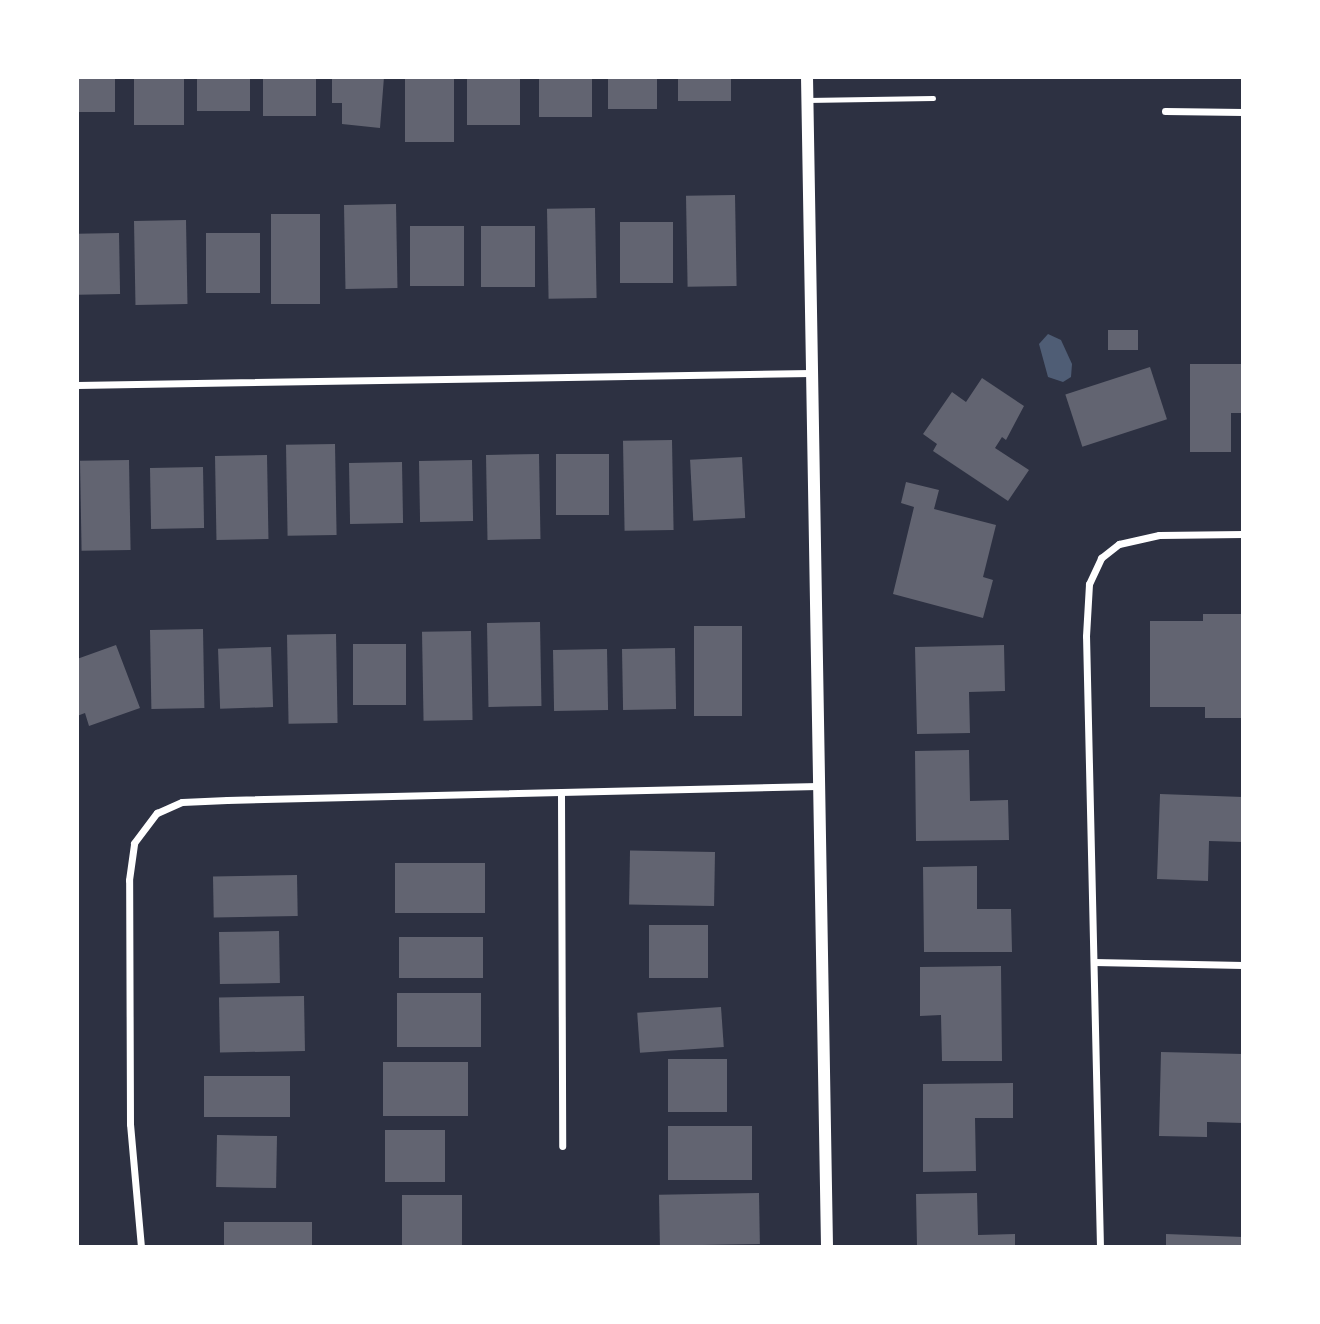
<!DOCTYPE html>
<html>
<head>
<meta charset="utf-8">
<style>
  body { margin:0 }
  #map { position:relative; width:1320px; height:1324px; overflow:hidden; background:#2d3142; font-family:Barlow,sans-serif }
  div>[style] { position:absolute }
  .water>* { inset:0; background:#4f5d75 }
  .building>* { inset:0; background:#626471; transform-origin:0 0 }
  .service>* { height:5px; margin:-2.5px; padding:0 2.5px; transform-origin:2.5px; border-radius:2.5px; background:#fff }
  .minor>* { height:7px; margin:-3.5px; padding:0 3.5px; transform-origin:3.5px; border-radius:3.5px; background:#fff }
  .tertiary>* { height:12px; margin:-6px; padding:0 6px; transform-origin:6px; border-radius:6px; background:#fff }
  span { translate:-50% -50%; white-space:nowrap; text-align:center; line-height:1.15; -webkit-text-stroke:5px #fff; paint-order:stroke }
  .frame { position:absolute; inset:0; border:79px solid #fff; pointer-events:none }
</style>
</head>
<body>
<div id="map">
  <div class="water">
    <i style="clip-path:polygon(1048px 334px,1061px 340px,1072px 364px,1071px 377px,1063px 382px,1048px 377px,1039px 344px)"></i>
  </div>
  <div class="building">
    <i style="left:77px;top:77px;width:38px;height:35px"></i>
    <i style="left:134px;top:77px;width:50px;height:48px"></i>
    <i style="left:197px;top:77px;width:53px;height:34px"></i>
    <i style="left:263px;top:77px;width:53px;height:39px"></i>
    <i style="clip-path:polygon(332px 77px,384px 77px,380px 128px,342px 124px,342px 103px,332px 103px)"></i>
    <i style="left:405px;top:77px;width:49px;height:65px"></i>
    <i style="left:467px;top:77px;width:53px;height:48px"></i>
    <i style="left:539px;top:77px;width:53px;height:40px"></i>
    <i style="left:608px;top:77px;width:49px;height:32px"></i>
    <i style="left:678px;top:77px;width:53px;height:24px"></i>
    <i style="left:735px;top:195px;width:91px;height:49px;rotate:89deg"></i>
    <i style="left:396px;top:204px;width:84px;height:52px;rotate:89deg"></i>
    <i style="left:595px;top:208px;width:90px;height:48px;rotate:89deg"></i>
    <i style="left:271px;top:214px;width:49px;height:90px"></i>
    <i style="left:186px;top:220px;width:84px;height:52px;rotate:89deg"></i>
    <i style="left:620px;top:222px;width:53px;height:61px"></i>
    <i style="left:410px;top:226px;width:54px;height:60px"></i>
    <i style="left:481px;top:226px;width:54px;height:61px"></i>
    <i style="left:119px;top:233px;width:61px;height:42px;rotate:89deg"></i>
    <i style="left:206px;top:233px;width:54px;height:60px"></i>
    <i style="left:1108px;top:330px;width:30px;height:20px"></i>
    <i style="clip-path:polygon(1190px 364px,1243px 364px,1243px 413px,1231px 413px,1231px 452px,1190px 452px)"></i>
    <i style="left:1150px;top:367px;width:55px;height:89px;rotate:72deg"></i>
    <i style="clip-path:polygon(982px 378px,1024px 406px,1006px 440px,1002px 437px,995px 448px,1029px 470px,1008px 501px,933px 451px,937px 444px,923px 434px,952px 392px,966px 402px)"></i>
    <i style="left:672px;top:440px;width:90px;height:49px;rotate:89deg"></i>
    <i style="left:335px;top:444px;width:91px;height:49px;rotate:89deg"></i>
    <i style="left:539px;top:454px;width:85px;height:53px;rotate:89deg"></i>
    <i style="left:556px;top:454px;width:53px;height:61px"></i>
    <i style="left:267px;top:455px;width:84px;height:52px;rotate:89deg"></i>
    <i style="left:742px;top:457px;width:61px;height:52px;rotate:87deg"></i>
    <i style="left:129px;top:460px;width:90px;height:49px;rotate:89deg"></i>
    <i style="left:472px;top:460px;width:61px;height:53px;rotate:89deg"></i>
    <i style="left:402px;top:462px;width:61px;height:53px;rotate:89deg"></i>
    <i style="left:203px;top:467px;width:61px;height:53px;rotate:89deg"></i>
    <i style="clip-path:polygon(906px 482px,939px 490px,934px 509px,996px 525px,983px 577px,993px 580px,983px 618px,893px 594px,914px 507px,901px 503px)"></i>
    <i style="clip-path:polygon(1203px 614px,1243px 614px,1243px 718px,1205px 718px,1205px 707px,1150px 707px,1150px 621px,1203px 621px)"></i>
    <i style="left:540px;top:622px;width:84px;height:53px;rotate:89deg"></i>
    <i style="left:694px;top:626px;width:48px;height:90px"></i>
    <i style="left:203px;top:629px;width:79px;height:53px;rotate:89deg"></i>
    <i style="left:471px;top:631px;width:89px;height:49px;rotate:89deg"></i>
    <i style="left:336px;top:634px;width:89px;height:49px;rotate:89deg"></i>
    <i style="left:353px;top:644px;width:53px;height:61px"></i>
    <i style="clip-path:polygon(116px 645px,140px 708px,89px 726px,85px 713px,77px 716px,77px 659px)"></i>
    <i style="clip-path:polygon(1004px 645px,1005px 691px,969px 692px,970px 733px,917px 734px,915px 647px)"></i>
    <i style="left:271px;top:647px;width:60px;height:53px;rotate:88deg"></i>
    <i style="left:675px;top:648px;width:61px;height:53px;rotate:89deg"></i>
    <i style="left:607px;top:649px;width:61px;height:54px;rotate:89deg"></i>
    <i style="clip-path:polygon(969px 750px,970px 801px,1008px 800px,1009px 840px,916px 841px,915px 751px)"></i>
    <i style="clip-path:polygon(1160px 794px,1243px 797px,1243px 842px,1209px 841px,1208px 881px,1157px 879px)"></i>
    <i style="left:715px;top:852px;width:54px;height:85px;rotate:91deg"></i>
    <i style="left:395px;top:863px;width:90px;height:50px"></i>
    <i style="clip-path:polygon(977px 866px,977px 909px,1011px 909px,1012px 952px,924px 952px,923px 867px)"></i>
    <i style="left:297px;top:875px;width:41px;height:84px;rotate:89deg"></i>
    <i style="left:649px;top:925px;width:59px;height:53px"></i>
    <i style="left:279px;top:931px;width:52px;height:60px;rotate:89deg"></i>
    <i style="left:483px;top:937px;width:41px;height:84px;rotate:90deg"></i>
    <i style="clip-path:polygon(1001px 966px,1002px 1061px,942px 1061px,941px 1015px,920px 1016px,920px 967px)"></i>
    <i style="left:397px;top:993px;width:84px;height:54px"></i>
    <i style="left:304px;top:996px;width:55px;height:85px;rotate:89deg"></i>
    <i style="left:721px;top:1007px;width:40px;height:84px;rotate:86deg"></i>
    <i style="clip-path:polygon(1161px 1052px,1243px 1054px,1243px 1123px,1207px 1122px,1207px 1137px,1159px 1136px)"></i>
    <i style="left:668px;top:1059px;width:59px;height:53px"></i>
    <i style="left:383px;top:1062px;width:85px;height:54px"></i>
    <i style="left:290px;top:1076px;width:41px;height:86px;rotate:90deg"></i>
    <i style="clip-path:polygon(1013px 1083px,1013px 1118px,975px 1118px,976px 1171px,923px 1172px,923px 1084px)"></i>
    <i style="left:752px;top:1126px;width:54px;height:84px;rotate:90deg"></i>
    <i style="left:385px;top:1130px;width:60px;height:52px"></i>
    <i style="left:217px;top:1135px;width:60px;height:52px;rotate:1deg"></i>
    <i style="left:759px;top:1193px;width:51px;height:100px;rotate:89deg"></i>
    <i style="clip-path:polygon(977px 1193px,978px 1235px,1015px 1234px,1015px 1247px,917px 1247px,916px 1194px)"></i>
    <i style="left:462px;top:1195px;width:52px;height:60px;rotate:90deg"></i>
    <i style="left:312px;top:1222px;width:25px;height:88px;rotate:90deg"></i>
    <i style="clip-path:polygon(1166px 1234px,1243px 1237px,1243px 1247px,1166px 1247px)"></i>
  </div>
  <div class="service">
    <i style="left:807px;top:100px;width:126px;rotate:-0.9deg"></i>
  </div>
  <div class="minor">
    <i style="left:1165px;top:111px;width:78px;rotate:0.7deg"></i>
    <i style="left:77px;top:385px;width:734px;rotate:-0.94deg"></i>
    <i style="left:561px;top:795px;width:351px;rotate:89.8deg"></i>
    <i style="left:1094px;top:962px;width:149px;rotate:1.2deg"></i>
    <i style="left:141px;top:1247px;width:123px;rotate:-95.1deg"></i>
    <i style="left:130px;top:1124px;width:244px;rotate:-90.2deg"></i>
    <i style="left:129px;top:880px;width:37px;rotate:-82deg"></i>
    <i style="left:134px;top:843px;width:38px;rotate:-53deg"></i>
    <i style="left:157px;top:813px;width:27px;rotate:-24deg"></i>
    <i style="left:182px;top:802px;width:45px;rotate:-2.5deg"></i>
    <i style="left:227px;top:800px;width:591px;rotate:-1.36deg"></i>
    <i style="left:1100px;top:1247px;width:611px;rotate:-91.31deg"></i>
    <i style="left:1086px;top:636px;width:52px;rotate:-86.7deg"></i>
    <i style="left:1089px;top:584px;width:29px;rotate:-65deg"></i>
    <i style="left:1101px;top:558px;width:23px;rotate:-38deg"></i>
    <i style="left:1119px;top:544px;width:41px;rotate:-12.7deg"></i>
    <i style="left:1159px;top:535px;width:84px;rotate:-0.7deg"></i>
  </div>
  <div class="tertiary">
    <i style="left:807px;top:77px;width:1170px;rotate:89.02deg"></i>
  </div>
  <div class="frame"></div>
</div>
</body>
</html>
